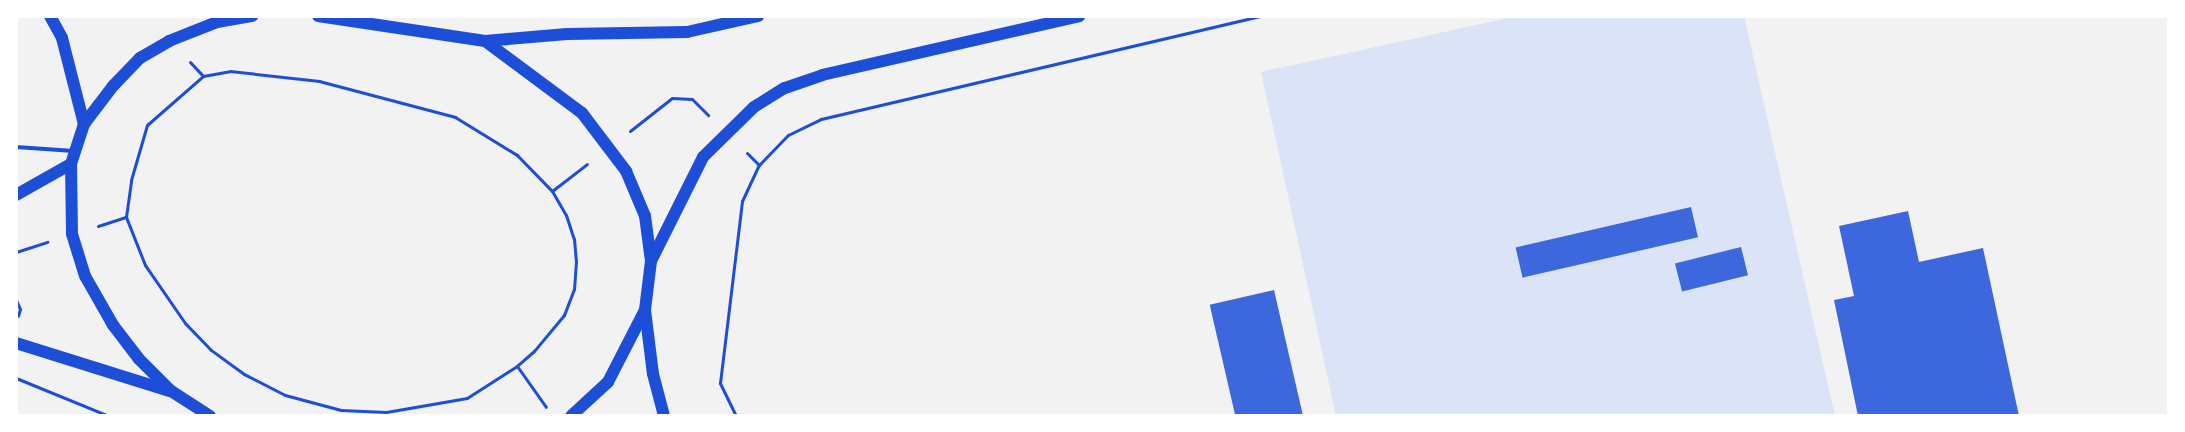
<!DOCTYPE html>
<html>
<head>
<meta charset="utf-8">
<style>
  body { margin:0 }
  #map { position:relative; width:2185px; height:432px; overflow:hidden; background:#f2f2f2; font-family:Quicksand,sans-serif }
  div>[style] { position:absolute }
  .green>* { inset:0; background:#dbe4f7 }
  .building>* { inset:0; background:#3d67dc; transform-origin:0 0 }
  .path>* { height:3px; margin:-1.5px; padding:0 1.5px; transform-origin:1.5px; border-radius:1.5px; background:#1d4ed8 }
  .service>* { height:4px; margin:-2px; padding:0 2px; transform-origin:2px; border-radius:2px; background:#1d4ed8 }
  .primary>* { height:12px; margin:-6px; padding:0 6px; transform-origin:6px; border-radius:6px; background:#1d4ed8 }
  span { translate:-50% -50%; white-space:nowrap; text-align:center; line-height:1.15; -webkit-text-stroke:4px #fff; paint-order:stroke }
  .frame { position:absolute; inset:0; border:18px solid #fff; pointer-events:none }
</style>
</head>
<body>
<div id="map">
  <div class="green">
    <i style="clip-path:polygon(1517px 16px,1744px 16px,1835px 416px,1336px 416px,1261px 72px)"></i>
  </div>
  <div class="building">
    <i style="left:1691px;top:207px;width:31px;height:180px;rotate:77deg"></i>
    <i style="clip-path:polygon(1908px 211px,1919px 262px,1983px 248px,2019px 416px,1858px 416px,1834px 300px,1854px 296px,1839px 226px)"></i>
    <i style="left:1741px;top:247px;width:29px;height:68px;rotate:76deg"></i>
    <i style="left:1274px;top:290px;width:130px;height:66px;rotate:77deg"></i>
  </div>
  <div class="path">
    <i style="left:190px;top:62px;width:19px;rotate:47deg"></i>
    <i style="left:230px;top:71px;width:90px;rotate:6.4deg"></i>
    <i style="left:319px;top:81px;width:141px;rotate:14.8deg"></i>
    <i style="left:455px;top:117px;width:73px;rotate:31.5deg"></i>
    <i style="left:517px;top:155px;width:50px;rotate:45.8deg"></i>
    <i style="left:552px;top:191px;width:28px;rotate:60deg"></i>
    <i style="left:566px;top:215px;width:25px;rotate:72deg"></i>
    <i style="left:574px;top:239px;width:22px;rotate:85deg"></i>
    <i style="left:576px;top:261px;width:28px;rotate:94deg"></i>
    <i style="left:574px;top:289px;width:28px;rotate:111deg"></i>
    <i style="left:564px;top:315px;width:47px;rotate:129.8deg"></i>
    <i style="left:534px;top:351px;width:23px;rotate:139deg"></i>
    <i style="left:517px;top:366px;width:59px;rotate:147.4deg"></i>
    <i style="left:467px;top:398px;width:82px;rotate:170.2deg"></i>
    <i style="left:386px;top:412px;width:45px;rotate:-177.5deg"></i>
    <i style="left:341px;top:410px;width:58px;rotate:-165deg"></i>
    <i style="left:285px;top:395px;width:46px;rotate:-152.9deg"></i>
    <i style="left:244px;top:374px;width:41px;rotate:-144deg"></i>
    <i style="left:211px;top:350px;width:37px;rotate:-134deg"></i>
    <i style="left:185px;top:323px;width:70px;rotate:-124.6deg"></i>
    <i style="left:145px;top:265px;width:52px;rotate:-111.6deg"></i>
    <i style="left:126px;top:217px;width:37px;rotate:-82deg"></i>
    <i style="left:131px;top:180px;width:57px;rotate:-73.8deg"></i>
    <i style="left:147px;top:125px;width:74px;rotate:-41.2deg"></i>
    <i style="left:203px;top:76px;width:27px;rotate:-10deg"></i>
    <i style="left:630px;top:131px;width:53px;rotate:-38.2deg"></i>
    <i style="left:672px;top:98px;width:20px;rotate:3deg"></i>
    <i style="left:692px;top:99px;width:23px;rotate:45deg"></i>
    <i style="left:747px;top:153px;width:17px;rotate:45deg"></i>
    <i style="left:552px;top:191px;width:44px;rotate:-37.6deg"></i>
    <i style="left:98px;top:226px;width:29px;rotate:-18deg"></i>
    <i style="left:16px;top:252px;width:33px;rotate:-18deg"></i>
    <i style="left:16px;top:300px;width:10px;rotate:66deg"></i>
    <i style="left:20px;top:309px;width:7px;rotate:106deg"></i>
    <i style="left:517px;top:366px;width:50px;rotate:54.7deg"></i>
    <i style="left:16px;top:378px;width:100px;rotate:22.2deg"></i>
    <i style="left:736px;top:416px;width:37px;rotate:-116deg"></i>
    <i style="left:720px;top:383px;width:183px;rotate:-83.1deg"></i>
    <i style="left:742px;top:201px;width:40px;rotate:-65deg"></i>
    <i style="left:759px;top:165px;width:42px;rotate:-46deg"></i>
    <i style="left:788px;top:135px;width:37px;rotate:-26deg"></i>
    <i style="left:821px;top:119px;width:450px;rotate:-13.2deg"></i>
  </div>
  <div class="service">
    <i style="left:16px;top:147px;width:58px;rotate:3.9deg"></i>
  </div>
  <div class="primary">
    <i style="left:50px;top:16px;width:25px;rotate:61deg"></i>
    <i style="left:62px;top:38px;width:89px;rotate:75.7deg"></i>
    <i style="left:318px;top:16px;width:169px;rotate:8.5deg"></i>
    <i style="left:485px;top:41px;width:121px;rotate:36.6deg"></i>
    <i style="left:582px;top:113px;width:73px;rotate:52.8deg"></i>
    <i style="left:626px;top:171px;width:49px;rotate:67.1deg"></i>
    <i style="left:645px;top:216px;width:45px;rotate:82.4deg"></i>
    <i style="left:651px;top:261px;width:49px;rotate:97deg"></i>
    <i style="left:645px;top:310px;width:81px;rotate:117.2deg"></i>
    <i style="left:608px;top:382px;width:50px;rotate:137.4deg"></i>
    <i style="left:485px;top:41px;width:82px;rotate:-4.9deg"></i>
    <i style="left:567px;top:34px;width:120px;rotate:-1deg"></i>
    <i style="left:687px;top:32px;width:73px;rotate:-12.7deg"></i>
    <i style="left:16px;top:195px;width:63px;rotate:-29.4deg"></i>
    <i style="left:651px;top:261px;width:116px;rotate:-63.4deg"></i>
    <i style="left:703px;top:157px;width:71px;rotate:-44.4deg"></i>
    <i style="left:754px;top:107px;width:36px;rotate:-32deg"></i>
    <i style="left:785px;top:88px;width:39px;rotate:-19deg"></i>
    <i style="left:822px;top:75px;width:264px;rotate:-12.9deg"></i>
    <i style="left:645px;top:310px;width:64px;rotate:82.9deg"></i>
    <i style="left:653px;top:374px;width:43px;rotate:75.3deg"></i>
    <i style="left:16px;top:343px;width:160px;rotate:17.4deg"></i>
    <i style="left:210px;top:416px;width:46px;rotate:-147.3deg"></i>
    <i style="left:171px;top:391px;width:45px;rotate:-135deg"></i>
    <i style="left:139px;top:359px;width:43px;rotate:-127.4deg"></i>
    <i style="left:113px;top:325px;width:56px;rotate:-119.7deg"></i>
    <i style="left:85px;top:276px;width:44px;rotate:-107.2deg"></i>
    <i style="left:72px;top:234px;width:70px;rotate:-90.8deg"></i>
    <i style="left:71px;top:164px;width:42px;rotate:-72deg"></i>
    <i style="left:84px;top:124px;width:48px;rotate:-52.7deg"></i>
    <i style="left:113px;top:86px;width:39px;rotate:-46deg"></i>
    <i style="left:140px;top:58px;width:34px;rotate:-30deg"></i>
    <i style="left:169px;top:41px;width:52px;rotate:-21.6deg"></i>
    <i style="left:217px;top:22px;width:36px;rotate:-10deg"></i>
  </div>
  <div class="frame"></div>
</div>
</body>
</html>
